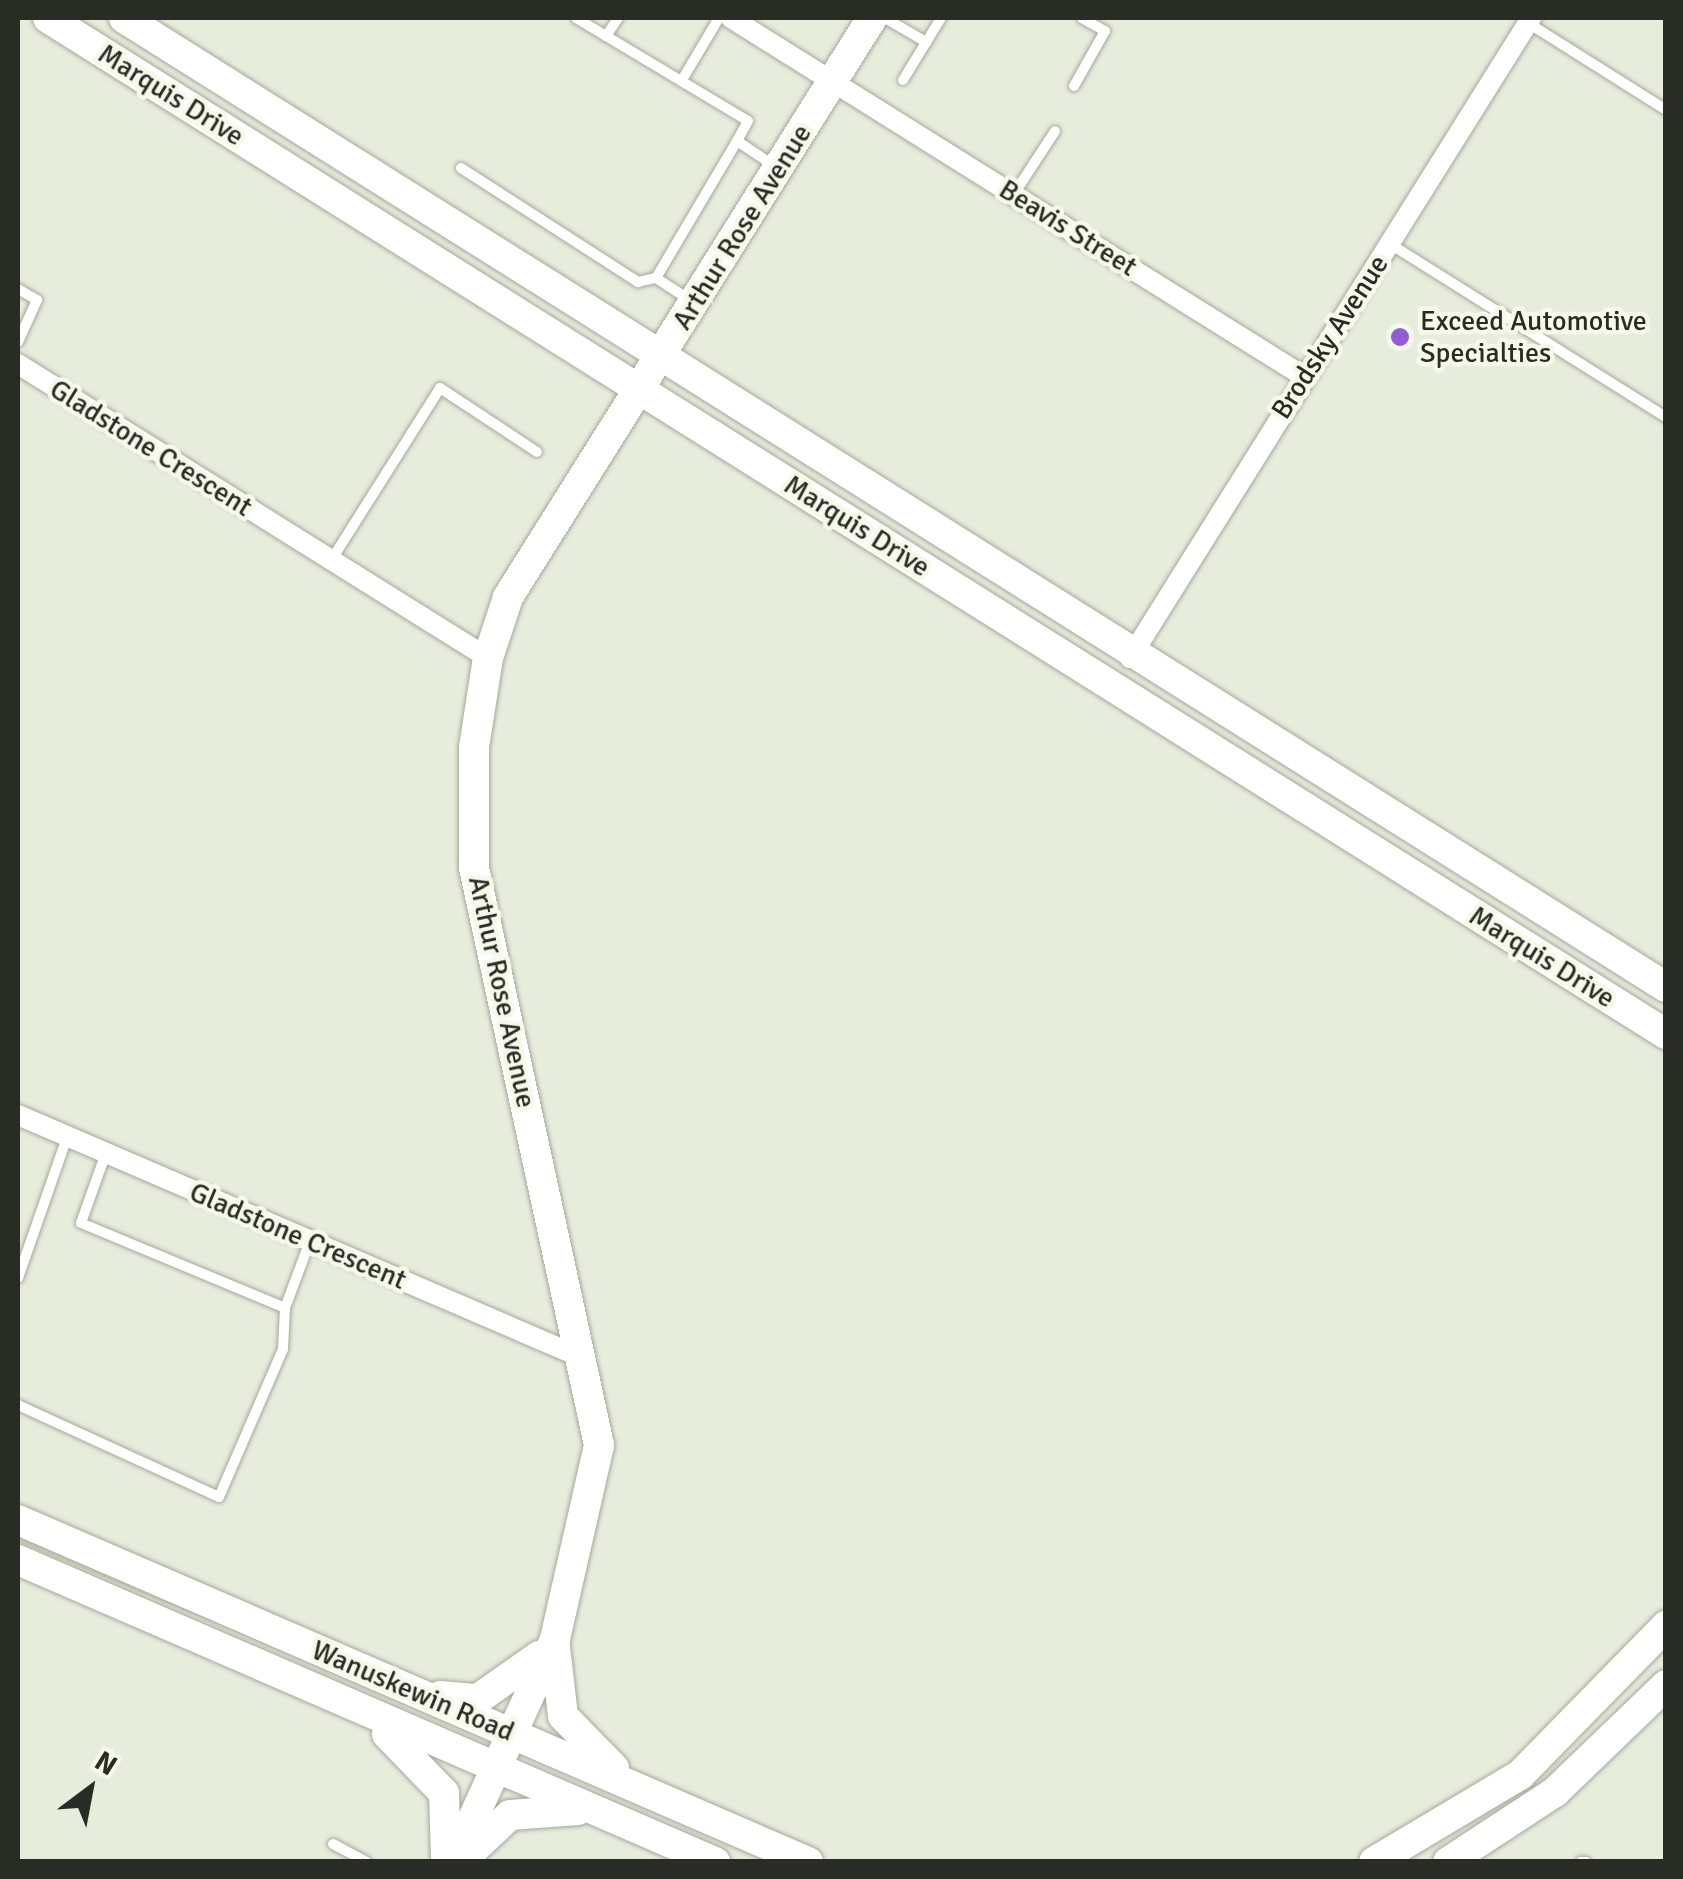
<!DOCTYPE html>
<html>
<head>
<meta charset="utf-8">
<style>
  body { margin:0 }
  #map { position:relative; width:1683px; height:1879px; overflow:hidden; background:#e7eddd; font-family:Signika,sans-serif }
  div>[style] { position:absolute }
  .green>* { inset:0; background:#d2dcbe }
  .roads { filter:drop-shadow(0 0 2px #a4a99a) drop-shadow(0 0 2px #a4a99a) }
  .lane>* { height:10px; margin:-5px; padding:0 5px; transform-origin:5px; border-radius:5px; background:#fff }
  .street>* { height:20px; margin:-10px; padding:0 10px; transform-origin:10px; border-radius:10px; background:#fff }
  .secondary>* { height:30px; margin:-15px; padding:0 15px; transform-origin:15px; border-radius:15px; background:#fff }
  .dots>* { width:28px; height:28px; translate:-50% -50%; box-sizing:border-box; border:5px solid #f4faea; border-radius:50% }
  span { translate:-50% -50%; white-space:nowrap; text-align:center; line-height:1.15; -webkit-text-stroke:9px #f4faea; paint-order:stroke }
  .street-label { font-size:28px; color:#292b25 }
  .poi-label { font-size:28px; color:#292b25 }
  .left { translate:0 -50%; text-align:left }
  .frame { position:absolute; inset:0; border:20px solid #292b25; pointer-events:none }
  .north { position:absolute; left:40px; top:1739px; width:100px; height:100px; -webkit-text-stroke:8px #f4faea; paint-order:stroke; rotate:32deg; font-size:28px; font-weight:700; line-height:40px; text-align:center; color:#292b25 }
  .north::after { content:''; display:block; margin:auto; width:35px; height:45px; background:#292b25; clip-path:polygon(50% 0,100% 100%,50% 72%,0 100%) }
</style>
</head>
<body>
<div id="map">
  <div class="green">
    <i style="clip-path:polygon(18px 1534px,286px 1651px,285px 1652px,18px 1542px)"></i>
  </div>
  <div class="roads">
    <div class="lane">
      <i style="left:576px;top:18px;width:200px;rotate:30.9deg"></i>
      <i style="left:748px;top:121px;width:23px;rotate:119deg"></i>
      <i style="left:737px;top:141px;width:43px;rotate:33.7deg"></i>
      <i style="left:885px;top:18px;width:48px;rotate:30.3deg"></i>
      <i style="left:1528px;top:23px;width:163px;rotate:32.2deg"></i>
      <i style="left:606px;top:36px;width:22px;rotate:-56deg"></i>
      <i style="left:682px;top:80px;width:72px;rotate:-59.2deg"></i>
      <i style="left:903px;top:80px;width:73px;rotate:-58.5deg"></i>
      <i style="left:1074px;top:86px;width:63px;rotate:-60.6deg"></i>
      <i style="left:1105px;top:31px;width:26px;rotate:-151deg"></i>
      <i style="left:461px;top:168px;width:211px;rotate:32.8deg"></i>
      <i style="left:638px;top:282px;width:18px;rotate:-13deg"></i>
      <i style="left:656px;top:278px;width:40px;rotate:32.9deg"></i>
      <i style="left:1014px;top:194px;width:75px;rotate:-56.9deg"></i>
      <i style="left:1390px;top:244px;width:326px;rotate:32.1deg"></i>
      <i style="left:656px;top:278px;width:159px;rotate:-59.4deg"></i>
      <i style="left:18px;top:289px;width:22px;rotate:30deg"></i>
      <i style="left:37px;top:300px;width:46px;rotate:114.3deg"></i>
      <i style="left:332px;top:559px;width:202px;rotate:-57.7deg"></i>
      <i style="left:440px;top:388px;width:116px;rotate:33.4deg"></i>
      <i style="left:106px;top:1153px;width:74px;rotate:109.7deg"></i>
      <i style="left:81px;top:1223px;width:221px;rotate:22.6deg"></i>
      <i style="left:285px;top:1308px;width:72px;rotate:-69.5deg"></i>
      <i style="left:18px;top:1278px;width:149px;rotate:-70.8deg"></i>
      <i style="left:18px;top:1405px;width:221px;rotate:24.6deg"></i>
      <i style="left:219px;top:1497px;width:161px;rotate:-66.6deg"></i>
      <i style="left:283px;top:1349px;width:41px;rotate:-87.2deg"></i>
      <i style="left:333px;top:1844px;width:38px;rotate:28deg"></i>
      <i style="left:1581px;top:1862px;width:5px"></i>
    </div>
    <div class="street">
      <i style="left:731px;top:18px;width:675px;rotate:32.04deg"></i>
      <i style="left:18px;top:364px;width:554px;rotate:32.03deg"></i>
      <i style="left:1130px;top:658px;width:755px;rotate:-57.93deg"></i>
      <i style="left:18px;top:1115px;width:610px;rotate:23.28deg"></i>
    </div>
    <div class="secondary">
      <i style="left:48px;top:18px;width:1911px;rotate:32.13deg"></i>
      <i style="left:124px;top:18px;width:1821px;rotate:32.15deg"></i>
      <i style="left:18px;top:1520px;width:861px;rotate:23.41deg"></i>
      <i style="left:18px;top:1560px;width:760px;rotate:23.43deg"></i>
      <i style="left:555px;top:1647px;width:69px;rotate:83.4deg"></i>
      <i style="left:563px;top:1716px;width:73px;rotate:45.6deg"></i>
      <i style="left:440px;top:1696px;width:38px;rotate:5deg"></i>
      <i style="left:478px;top:1699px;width:75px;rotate:-35.2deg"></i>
      <i style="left:387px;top:1734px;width:82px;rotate:46deg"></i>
      <i style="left:444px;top:1793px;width:65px;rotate:88.2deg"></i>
      <i style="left:463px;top:1859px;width:64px;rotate:-43.1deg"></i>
      <i style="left:510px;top:1815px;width:68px;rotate:-4.2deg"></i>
      <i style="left:453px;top:1862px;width:245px;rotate:-65.4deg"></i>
      <i style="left:555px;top:1639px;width:199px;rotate:-77.2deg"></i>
      <i style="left:599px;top:1445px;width:590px;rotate:-102.22deg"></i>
      <i style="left:474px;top:868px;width:121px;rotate:-90deg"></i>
      <i style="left:474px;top:747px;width:90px;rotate:-81.1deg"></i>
      <i style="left:488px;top:658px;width:64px;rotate:-71.8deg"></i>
      <i style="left:508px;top:597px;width:684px;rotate:-57.84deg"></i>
      <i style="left:1374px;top:1862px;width:170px;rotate:-30.8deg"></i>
      <i style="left:1520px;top:1775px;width:209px;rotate:-45.6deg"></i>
      <i style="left:1448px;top:1862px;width:128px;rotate:-33.2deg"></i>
      <i style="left:1555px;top:1792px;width:154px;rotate:-43.9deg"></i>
    </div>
  </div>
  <div class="dots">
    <i style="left:1400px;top:337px;background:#935cd4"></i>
  </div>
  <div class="street-label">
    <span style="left:171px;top:95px;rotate:32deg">Marquis Drive</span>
    <span style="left:742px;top:227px;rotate:-58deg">Arthur Rose Avenue</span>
    <span style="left:1068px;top:228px;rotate:32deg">Beavis Street</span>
    <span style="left:1330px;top:337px;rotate:-57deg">Brodsky Avenue</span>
    <span style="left:151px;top:448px;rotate:32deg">Gladstone Crescent</span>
    <span style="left:857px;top:526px;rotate:32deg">Marquis Drive</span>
    <span style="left:1542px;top:957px;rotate:32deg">Marquis Drive</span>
    <span style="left:502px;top:992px;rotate:78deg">Arthur Rose Avenue</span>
    <span style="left:298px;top:1236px;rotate:23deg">Gladstone Crescent</span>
    <span style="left:413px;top:1691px;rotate:23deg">Wanuskewin Road</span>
  </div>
  <div class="poi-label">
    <span class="left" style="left:1420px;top:337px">Exceed Automotive<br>Specialties</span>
  </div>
  <div class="frame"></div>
  <div class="north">N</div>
</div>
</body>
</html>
